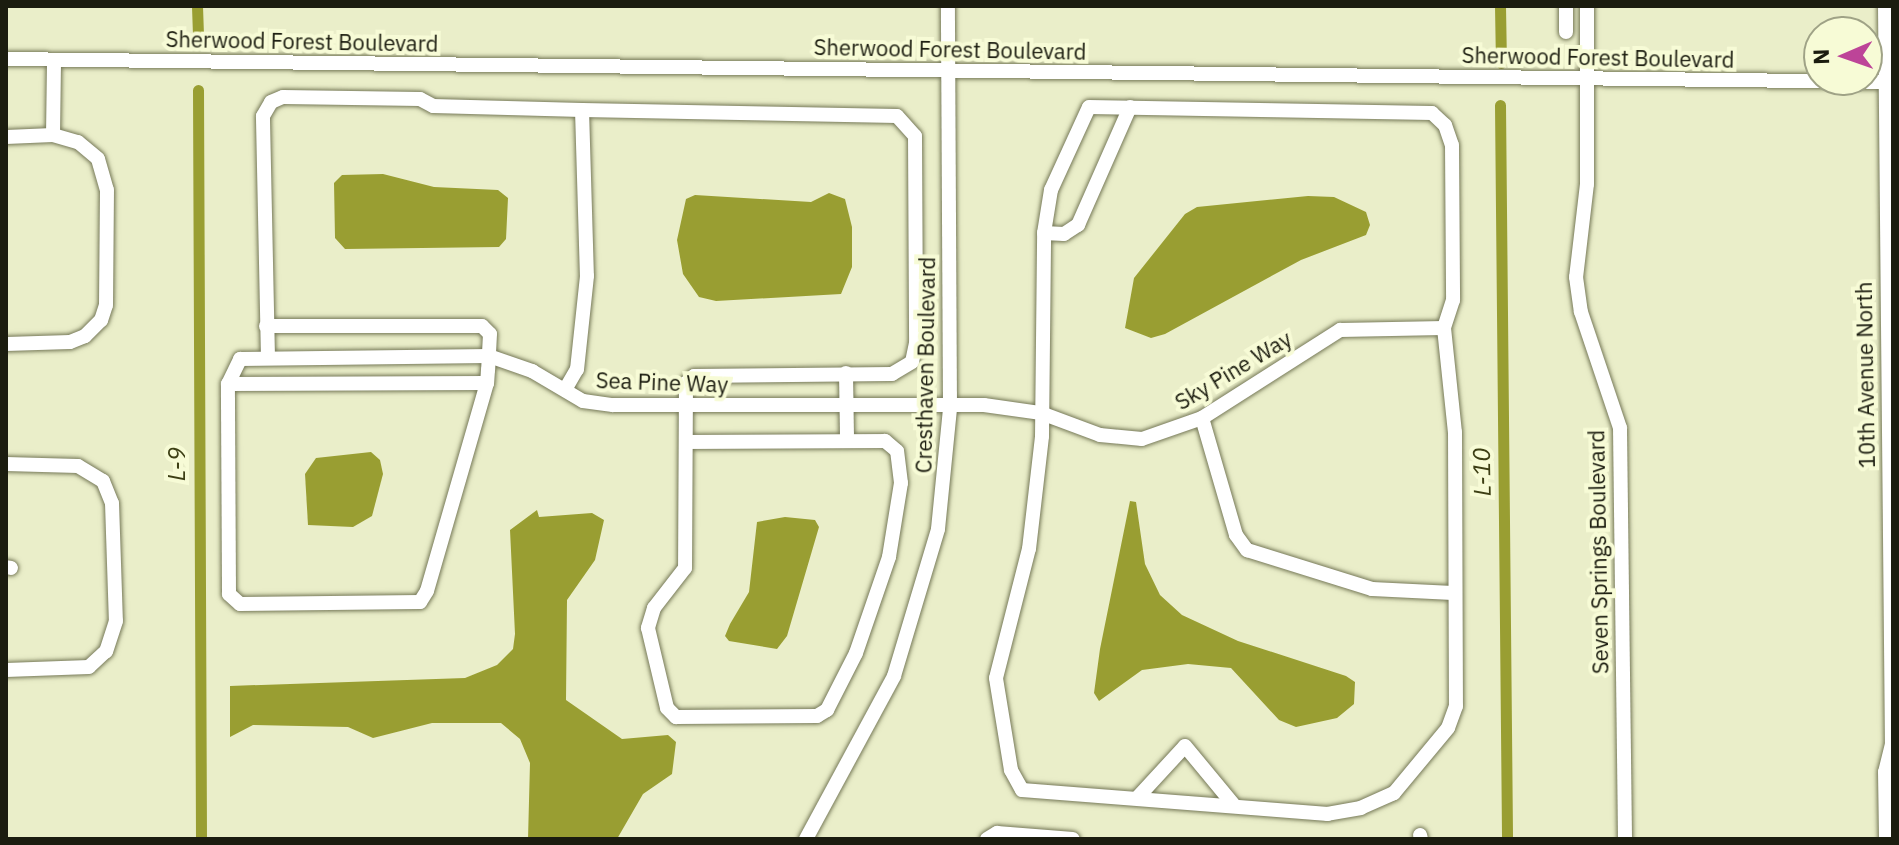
<!DOCTYPE html>
<html>
<head>
<meta charset="utf-8">
<style>
  body { margin:0 }
  #map { position:relative; width:1899px; height:845px; overflow:hidden; background:#eaeec9; font-family:"IBM Plex Sans",sans-serif }
  div>[style] { position:absolute }
  .water>* { inset:0; background:#999e32 }
  .canal>* { height:11px; margin:-5.5px; padding:0 5.5px; transform-origin:5.5px; border-radius:5.5px; background:#999e32 }
  .roads { filter:drop-shadow(0 0 2px #767958) drop-shadow(0 0 2px #767958) }
  .minor>* { height:14px; margin:-7px; padding:0 7px; transform-origin:7px; border-radius:7px; background:#fff }
  span { translate:-50% -50%; white-space:nowrap; text-align:center; line-height:1.15; -webkit-text-stroke:8px #f7fbd6; paint-order:stroke }
  .street-label { font-size:22px; color:#1b1c0f }
  .water-label { font-size:24px; color:#3d3f14; font-style:italic }
  .frame { position:absolute; inset:0; border:8px solid #1b1c0f; pointer-events:none }
  .north { position:absolute; left:1803px; top:16px; width:80px; height:80px; box-sizing:border-box; background:#f7fbd6; border:2px solid #9fa286; border-radius:50%; rotate:268deg; font-size:22px; font-weight:700; line-height:32px; text-align:center; color:#1b1c0f }
  .north::after { content:''; display:block; margin:auto; width:28px; height:36px; background:#bd4498; clip-path:polygon(50% 0,100% 100%,50% 72%,0 100%) }
</style>
</head>
<body>
<div id="map">
  <div class="water">
    <i style="clip-path:polygon(383px 174px,434px 187px,498px 190px,508px 198px,506px 239px,499px 247px,345px 249px,335px 238px,334px 183px,342px 175px)"></i>
    <i style="clip-path:polygon(829px 193px,845px 199px,852px 227px,852px 267px,841px 294px,716px 301px,699px 297px,683px 274px,677px 240px,686px 199px,695px 195px,811px 202px)"></i>
    <i style="clip-path:polygon(1308px 196px,1334px 197px,1366px 212px,1370px 225px,1366px 235px,1301px 260px,1165px 334px,1151px 338px,1125px 328px,1134px 278px,1185px 214px,1197px 207px)"></i>
    <i style="clip-path:polygon(371px 452px,380px 460px,383px 474px,372px 516px,353px 527px,308px 525px,305px 474px,316px 458px)"></i>
    <i style="clip-path:polygon(1130px 501px,1136px 502px,1145px 564px,1160px 595px,1182px 615px,1238px 641px,1346px 676px,1355px 682px,1354px 704px,1337px 718px,1296px 727px,1279px 720px,1231px 668px,1188px 664px,1142px 670px,1099px 701px,1094px 693px,1100px 649px)"></i>
    <i style="clip-path:polygon(537px 510px,539px 517px,592px 513px,604px 520px,595px 560px,567px 600px,566px 700px,622px 739px,668px 735px,676px 742px,672px 774px,643px 794px,617px 839px,528px 839px,530px 763px,520px 739px,501px 723px,432px 723px,373px 738px,348px 727px,253px 725px,230px 737px,230px 686px,465px 678px,497px 665px,513px 649px,515px 634px,510px 530px)"></i>
    <i style="clip-path:polygon(785px 517px,815px 520px,819px 527px,787px 636px,777px 649px,729px 641px,725px 636px,730px 624px,749px 592px,757px 522px)"></i>
  </div>
  <div class="canal">
    <i style="left:197px;top:6px;width:32px;rotate:88deg"></i>
    <i style="left:1500px;top:6px;width:57px;rotate:89deg"></i>
    <i style="left:198px;top:90px;width:749px;rotate:89.77deg"></i>
    <i style="left:1500px;top:105px;width:734px;rotate:89.45deg"></i>
  </div>
  <div class="roads">
    <div class="minor">
      <i style="left:1566px;top:6px;width:26px;rotate:90deg"></i>
      <i style="left:1587px;top:6px;width:178px;rotate:90deg"></i>
      <i style="left:1587px;top:184px;width:94px;rotate:96.7deg"></i>
      <i style="left:1576px;top:277px;width:35px;rotate:82deg"></i>
      <i style="left:1581px;top:312px;width:122px;rotate:71.4deg"></i>
      <i style="left:1620px;top:428px;width:411px;rotate:89.3deg"></i>
      <i style="left:1885px;top:6px;width:738px;rotate:89.46deg"></i>
      <i style="left:1892px;top:744px;width:29px;rotate:104deg"></i>
      <i style="left:1885px;top:772px;width:67px;rotate:89.1deg"></i>
      <i style="left:6px;top:59px;width:1887px;rotate:0.7deg"></i>
      <i style="left:1089px;top:107px;width:343px;rotate:1deg"></i>
      <i style="left:1432px;top:113px;width:18px;rotate:43deg"></i>
      <i style="left:1445px;top:125px;width:21px;rotate:71deg"></i>
      <i style="left:1452px;top:145px;width:155px;rotate:89.6deg"></i>
      <i style="left:1453px;top:300px;width:29px;rotate:108deg"></i>
      <i style="left:1444px;top:328px;width:105px;rotate:84deg"></i>
      <i style="left:1455px;top:432px;width:274px;rotate:89.8deg"></i>
      <i style="left:1456px;top:706px;width:23px;rotate:110deg"></i>
      <i style="left:1448px;top:728px;width:85px;rotate:129.7deg"></i>
      <i style="left:1394px;top:793px;width:36px;rotate:156deg"></i>
      <i style="left:1361px;top:808px;width:34px;rotate:170deg"></i>
      <i style="left:1328px;top:814px;width:307px;rotate:-175.5deg"></i>
      <i style="left:1022px;top:790px;width:23px;rotate:-119deg"></i>
      <i style="left:1011px;top:770px;width:93px;rotate:-99.3deg"></i>
      <i style="left:996px;top:678px;width:133px;rotate:-75.7deg"></i>
      <i style="left:1029px;top:549px;width:114px;rotate:-83.4deg"></i>
      <i style="left:1042px;top:436px;width:203px;rotate:-89.4deg"></i>
      <i style="left:1044px;top:233px;width:44px;rotate:-80.8deg"></i>
      <i style="left:1051px;top:190px;width:91px;rotate:-65.4deg"></i>
      <i style="left:582px;top:110px;width:315px;rotate:1.1deg"></i>
      <i style="left:897px;top:116px;width:27px;rotate:48deg"></i>
      <i style="left:915px;top:136px;width:207px;rotate:89.7deg"></i>
      <i style="left:916px;top:343px;width:19px;rotate:102deg"></i>
      <i style="left:912px;top:362px;width:23px;rotate:149deg"></i>
      <i style="left:892px;top:374px;width:198px;rotate:179.4deg"></i>
      <i style="left:694px;top:376px;width:11px;rotate:139deg"></i>
      <i style="left:686px;top:383px;width:185px;rotate:90.3deg"></i>
      <i style="left:685px;top:568px;width:51px;rotate:127.8deg"></i>
      <i style="left:654px;top:608px;width:21px;rotate:107deg"></i>
      <i style="left:648px;top:628px;width:82px;rotate:76.6deg"></i>
      <i style="left:667px;top:708px;width:13px;rotate:45deg"></i>
      <i style="left:676px;top:717px;width:141px;rotate:-0.4deg"></i>
      <i style="left:817px;top:716px;width:12px;rotate:-31deg"></i>
      <i style="left:827px;top:710px;width:64px;rotate:-63deg"></i>
      <i style="left:856px;top:653px;width:102px;rotate:-71deg"></i>
      <i style="left:889px;top:557px;width:75px;rotate:-80.8deg"></i>
      <i style="left:901px;top:483px;width:32px;rotate:-97deg"></i>
      <i style="left:897px;top:451px;width:16px;rotate:-140deg"></i>
      <i style="left:885px;top:441px;width:196px;rotate:179.7deg"></i>
      <i style="left:53px;top:135px;width:75px;rotate:-89.2deg"></i>
      <i style="left:6px;top:137px;width:47px;rotate:-2.4deg"></i>
      <i style="left:53px;top:135px;width:26px;rotate:16deg"></i>
      <i style="left:78px;top:142px;width:26px;rotate:40deg"></i>
      <i style="left:98px;top:159px;width:32px;rotate:74deg"></i>
      <i style="left:107px;top:190px;width:115px;rotate:90.5deg"></i>
      <i style="left:106px;top:305px;width:16px;rotate:108deg"></i>
      <i style="left:101px;top:320px;width:23px;rotate:135deg"></i>
      <i style="left:85px;top:336px;width:16px;rotate:158deg"></i>
      <i style="left:70px;top:342px;width:64px;rotate:178.2deg"></i>
      <i style="left:1044px;top:233px;width:20px;rotate:3deg"></i>
      <i style="left:1064px;top:234px;width:17px;rotate:-33deg"></i>
      <i style="left:1078px;top:225px;width:129px;rotate:-66.2deg"></i>
      <i style="left:266px;top:326px;width:216px"></i>
      <i style="left:482px;top:326px;width:11px;rotate:45deg"></i>
      <i style="left:490px;top:334px;width:36px;rotate:93deg"></i>
      <i style="left:488px;top:370px;width:13px;rotate:94deg"></i>
      <i style="left:487px;top:383px;width:216px;rotate:106.1deg"></i>
      <i style="left:427px;top:591px;width:13px;rotate:122deg"></i>
      <i style="left:420px;top:602px;width:180px;rotate:179.4deg"></i>
      <i style="left:240px;top:604px;width:15px;rotate:-138deg"></i>
      <i style="left:229px;top:594px;width:210px;rotate:-90.3deg"></i>
      <i style="left:228px;top:384px;width:259px;rotate:-0.2deg"></i>
      <i style="left:268px;top:358px;width:242px;rotate:-91.2deg"></i>
      <i style="left:263px;top:116px;width:16px;rotate:-60deg"></i>
      <i style="left:271px;top:102px;width:13px;rotate:-23deg"></i>
      <i style="left:283px;top:97px;width:137px;rotate:0.8deg"></i>
      <i style="left:420px;top:99px;width:15px;rotate:28deg"></i>
      <i style="left:433px;top:106px;width:149px;rotate:1.5deg"></i>
      <i style="left:582px;top:110px;width:166px;rotate:88.3deg"></i>
      <i style="left:587px;top:276px;width:94px;rotate:96.1deg"></i>
      <i style="left:577px;top:369px;width:24px;rotate:120deg"></i>
      <i style="left:846px;top:373px;width:67px;rotate:89.1deg"></i>
      <i style="left:228px;top:384px;width:28px;rotate:-64deg"></i>
      <i style="left:240px;top:359px;width:249px;rotate:-0.7deg"></i>
      <i style="left:489px;top:356px;width:46px;rotate:19.2deg"></i>
      <i style="left:532px;top:371px;width:59px;rotate:30.5deg"></i>
      <i style="left:583px;top:401px;width:30px;rotate:8deg"></i>
      <i style="left:613px;top:405px;width:371px"></i>
      <i style="left:984px;top:405px;width:58px;rotate:8deg"></i>
      <i style="left:1041px;top:413px;width:63px;rotate:20.4deg"></i>
      <i style="left:1100px;top:435px;width:42px;rotate:5.4deg"></i>
      <i style="left:1142px;top:439px;width:64px;rotate:-19.3deg"></i>
      <i style="left:1202px;top:418px;width:164px;rotate:-32.5deg"></i>
      <i style="left:1340px;top:330px;width:104px;rotate:-1.1deg"></i>
      <i style="left:1202px;top:418px;width:122px;rotate:73.8deg"></i>
      <i style="left:1236px;top:535px;width:19px;rotate:54deg"></i>
      <i style="left:1247px;top:550px;width:131px;rotate:17.3deg"></i>
      <i style="left:1372px;top:589px;width:81px;rotate:2.8deg"></i>
      <i style="left:6px;top:464px;width:72px;rotate:1.6deg"></i>
      <i style="left:78px;top:466px;width:29px;rotate:31deg"></i>
      <i style="left:103px;top:481px;width:24px;rotate:68deg"></i>
      <i style="left:112px;top:503px;width:118px;rotate:88.1deg"></i>
      <i style="left:116px;top:621px;width:32px;rotate:108deg"></i>
      <i style="left:106px;top:651px;width:23px;rotate:137deg"></i>
      <i style="left:89px;top:667px;width:83px;rotate:177.9deg"></i>
      <i style="left:6px;top:567px;width:5px;rotate:11deg"></i>
      <i style="left:1138px;top:797px;width:69px;rotate:-47.3deg"></i>
      <i style="left:1185px;top:746px;width:75px;rotate:50.4deg"></i>
      <i style="left:1420px;top:835px;width:4px;rotate:76deg"></i>
      <i style="left:806px;top:839px;width:185px;rotate:-61.6deg"></i>
      <i style="left:894px;top:676px;width:153px;rotate:-73.3deg"></i>
      <i style="left:938px;top:529px;width:122px;rotate:-84.3deg"></i>
      <i style="left:950px;top:408px;width:402px;rotate:-90.3deg"></i>
      <i style="left:987px;top:839px;width:12px;rotate:-31deg"></i>
      <i style="left:997px;top:833px;width:76px;rotate:4.5deg"></i>
    </div>
  </div>
  <div class="street-label">
    <span style="left:302px;top:41px;rotate:1deg">Sherwood Forest Boulevard</span>
    <span style="left:950px;top:49px;rotate:1deg">Sherwood Forest Boulevard</span>
    <span style="left:1598px;top:57px;rotate:1deg">Sherwood Forest Boulevard</span>
    <span style="left:925px;top:365px;rotate:-89deg">Cresthaven Boulevard</span>
    <span style="left:1233px;top:370px;rotate:-31deg">Sky Pine Way</span>
    <span style="left:1865px;top:375px;rotate:-91deg">10th Avenue North</span>
    <span style="left:662px;top:382px;rotate:2deg">Sea Pine Way</span>
    <span style="left:1598px;top:552px;rotate:-91deg">Seven Springs Boulevard</span>
  </div>
  <div class="water-label">
    <span style="left:177px;top:464px;rotate:-90deg">L-9</span>
    <span style="left:1482px;top:472px;rotate:-91deg">L-10</span>
  </div>
  <div class="frame"></div>
  <div class="north">N</div>
</div>
</body>
</html>
